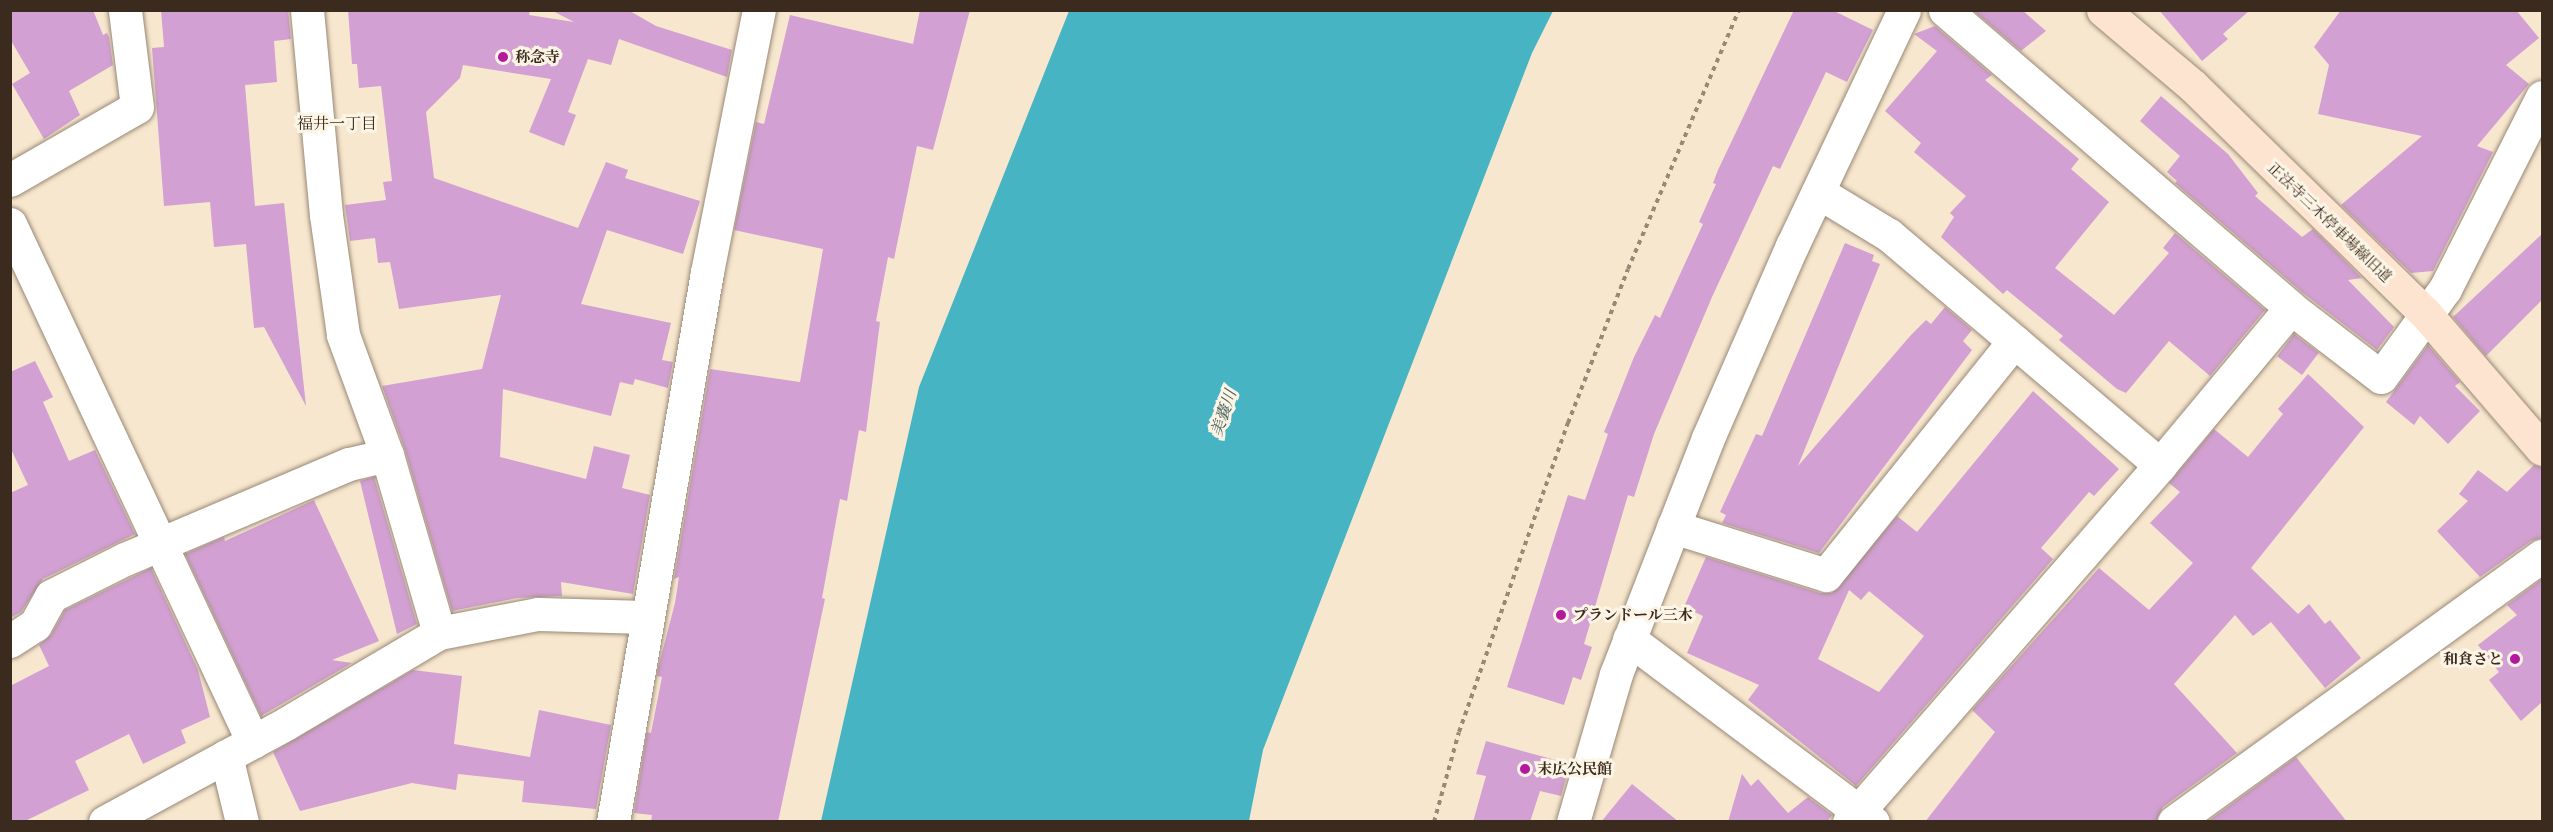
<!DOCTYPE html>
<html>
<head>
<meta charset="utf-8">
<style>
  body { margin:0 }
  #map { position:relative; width:2553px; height:832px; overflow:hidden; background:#f7e7ce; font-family:"Libre Caslon Text","Noto Serif JP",serif }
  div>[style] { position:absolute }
  .water>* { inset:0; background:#47b4c3 }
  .building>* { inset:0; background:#d2a0d2; transform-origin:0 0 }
  .path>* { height:4px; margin-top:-2px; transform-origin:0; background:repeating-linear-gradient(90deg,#998876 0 4.5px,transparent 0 9px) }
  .roads { filter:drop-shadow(0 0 2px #998876) drop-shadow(0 0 2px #998876) }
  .street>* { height:33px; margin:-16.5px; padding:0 16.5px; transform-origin:16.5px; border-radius:16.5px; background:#fff }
  .secondary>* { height:33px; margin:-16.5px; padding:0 16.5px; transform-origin:16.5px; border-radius:16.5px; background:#fde4d0 }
  .dots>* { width:16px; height:16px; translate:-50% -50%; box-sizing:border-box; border:3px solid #fcf5e5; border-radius:50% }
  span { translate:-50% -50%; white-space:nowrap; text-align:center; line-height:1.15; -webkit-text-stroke:6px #fcf5e5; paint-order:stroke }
  .poi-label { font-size:15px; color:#3b2a1e; font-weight:700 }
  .left { translate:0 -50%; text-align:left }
  .right { translate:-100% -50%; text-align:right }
  .street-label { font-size:15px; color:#3b2a1e }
  .neighbourhood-label { font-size:16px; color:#3b2a1e }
  .water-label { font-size:16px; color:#3f5a58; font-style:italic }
  .frame { position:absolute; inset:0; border:12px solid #3b2a1e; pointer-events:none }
</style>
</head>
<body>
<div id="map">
  <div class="water">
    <i style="clip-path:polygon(1069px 11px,1553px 11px,1532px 53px,1263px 750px,1249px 821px,821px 821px,919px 387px)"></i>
  </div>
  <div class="building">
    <i style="clip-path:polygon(10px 10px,93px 10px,103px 35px,107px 33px,109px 37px,113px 65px,69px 91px,80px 115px,44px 139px,12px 84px,30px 73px,10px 39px)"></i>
    <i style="clip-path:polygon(161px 10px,288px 10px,291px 39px,274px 41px,277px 82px,245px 85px,255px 206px,284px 203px,306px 406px,264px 327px,254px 328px,246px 244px,214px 247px,210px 202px,164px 206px,152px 48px,164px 47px)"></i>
    <i style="clip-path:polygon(348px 10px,530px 10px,529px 15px,574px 22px,551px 10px,628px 10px,656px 26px,732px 50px,727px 77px,619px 39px,611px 65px,588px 59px,568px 112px,576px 115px,564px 146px,529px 132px,551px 79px,463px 65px,460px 78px,426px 112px,434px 178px,578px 228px,606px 162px,628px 170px,625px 178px,700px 201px,683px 254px,607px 230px,581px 304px,671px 323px,662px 360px,673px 362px,668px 388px,635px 379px,633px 385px,620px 382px,611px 416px,503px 389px,500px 457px,586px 479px,594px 446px,630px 455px,622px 488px,650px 495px,633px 594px,561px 582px,562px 596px,517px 598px,452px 611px,405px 450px,382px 386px,482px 369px,501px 295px,399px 309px,390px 262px,378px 263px,375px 238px,350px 241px,345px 205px,386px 200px,383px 182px,392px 181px,381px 86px,359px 88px,357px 64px,352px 64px)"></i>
    <i style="clip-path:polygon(920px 10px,970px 10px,933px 150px,917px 146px,894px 259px,888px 257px,876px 321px,880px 322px,866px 432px,859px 430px,847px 501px,840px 499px,822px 598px,825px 599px,778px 822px,651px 822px,652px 815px,634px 813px,647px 732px,651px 733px,662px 677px,657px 676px,658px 668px,675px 603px,679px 577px,674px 579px,710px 369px,800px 382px,823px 249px,734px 230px,756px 122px,764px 124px,790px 15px,913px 44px)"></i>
    <i style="clip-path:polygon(1794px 10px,1832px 10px,1873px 30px,1847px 82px,1826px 72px,1780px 169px,1773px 166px,1712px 297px,1654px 434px,1634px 497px,1628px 495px,1584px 644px,1592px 647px,1581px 680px,1573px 677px,1564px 705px,1507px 687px,1568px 495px,1585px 500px,1608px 434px,1604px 432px,1609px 420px,1634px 357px,1655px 315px,1660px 318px,1703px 224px,1699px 222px,1716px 184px,1713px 183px,1718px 170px)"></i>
    <i style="clip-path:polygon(2022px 10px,2046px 31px,2021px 51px,1974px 11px)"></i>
    <i style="clip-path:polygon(2159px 10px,2250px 10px,2223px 34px,2228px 39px,2202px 61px)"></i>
    <i style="clip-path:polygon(2341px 10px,2516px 10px,2539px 38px,2506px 65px,2529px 84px,2477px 146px,2493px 152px,2433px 271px,2411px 273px,2341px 205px,2422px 136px,2318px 114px,2329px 65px,2314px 47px)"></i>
    <i style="clip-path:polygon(1935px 26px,1992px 75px,1985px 80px,2079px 159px,2071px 169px,2109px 202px,2055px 268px,2114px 315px,2169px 253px,2163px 248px,2175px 233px,2265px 310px,2210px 376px,2169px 341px,2126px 393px,2117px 389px,2059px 340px,2063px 336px,2007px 290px,2003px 294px,1941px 237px,1954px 217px,1950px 213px,1966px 196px,1914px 152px,1921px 143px,1885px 111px,1937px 51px,1914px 34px)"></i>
    <i style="clip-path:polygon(2161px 96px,2228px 154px,2258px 193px,2255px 196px,2302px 237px,2313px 229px,2362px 278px,2348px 280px,2394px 327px,2377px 350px,2303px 293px,2175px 183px,2177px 181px,2167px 172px,2180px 156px,2140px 121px)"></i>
    <i style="clip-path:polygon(2542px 234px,2542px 300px,2486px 356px,2453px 317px)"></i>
    <i style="clip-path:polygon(1845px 243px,1874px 255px,1872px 261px,1880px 264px,1798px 466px,1911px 335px,1926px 320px,1931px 324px,1945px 307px,1972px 330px,1963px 341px,1972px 350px,1819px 553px,1722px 523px,1726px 515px,1720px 512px,1756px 434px,1762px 436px)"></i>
    <i style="left:2294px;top:334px;width:31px;height:28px;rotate:37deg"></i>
    <i style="clip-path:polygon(2428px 345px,2460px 382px,2455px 386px,2480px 411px,2448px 444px,2420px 416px,2414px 425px,2386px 402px)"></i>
    <i style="clip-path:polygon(35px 361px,53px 397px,43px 402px,69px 461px,95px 450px,135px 534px,43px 579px,21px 612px,10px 618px,10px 493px,28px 485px,10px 447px,10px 372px)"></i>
    <i style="clip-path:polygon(2308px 374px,2364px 427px,2251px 568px,2298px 614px,2309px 604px,2325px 624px,2330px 620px,2361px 658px,2325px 688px,2271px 622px,2253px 636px,2235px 615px,2174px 684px,2237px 753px,2163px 807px,2156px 822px,1925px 822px,1995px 732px,1972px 710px,2099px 568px,2149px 610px,2193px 563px,2150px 523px,2180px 492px,2169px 483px,2214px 429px,2248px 457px,2283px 414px,2278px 409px)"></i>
    <i style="clip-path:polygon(evenodd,2033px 391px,2119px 469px,2094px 496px,2089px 492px,2041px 548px,2053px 559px,1856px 786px,1748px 700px,1759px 685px,1687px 653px,1703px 616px,1684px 607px,1706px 557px,1820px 593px,1832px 593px,1897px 516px,1917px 532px,2033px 391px,1849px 590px,1861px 600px,1869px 591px,1924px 636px,1879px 692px,1818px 659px,1849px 590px)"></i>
    <i style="clip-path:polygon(2534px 465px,2542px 467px,2542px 538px,2531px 541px,2480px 577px,2437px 531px,2468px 501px,2459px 494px,2478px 470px,2507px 492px)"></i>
    <i style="clip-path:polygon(374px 477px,417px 624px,397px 634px,360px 481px)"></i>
    <i style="clip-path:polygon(314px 500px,379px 641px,332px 660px,352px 663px,261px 716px,185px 554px,224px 537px,225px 541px)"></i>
    <i style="clip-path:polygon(151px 568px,198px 670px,210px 717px,181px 730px,186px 743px,143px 764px,129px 734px,75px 761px,89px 790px,23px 822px,10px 822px,10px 686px,49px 666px,39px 645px,51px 635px,65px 610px)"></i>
    <i style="clip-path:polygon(2542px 579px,2542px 702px,2521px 721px,2489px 680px,2499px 672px,2478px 645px,2517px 615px,2507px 605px)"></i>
    <i style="clip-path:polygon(413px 670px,462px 676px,454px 744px,530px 757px,539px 710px,611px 725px,596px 809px,522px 802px,524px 781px,458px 774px,456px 790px,412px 783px,300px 811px,273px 752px)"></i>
    <i style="clip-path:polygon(1486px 741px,1570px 764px,1561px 796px,1540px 791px,1530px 822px,1473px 822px,1486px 776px,1476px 774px)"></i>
    <i style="clip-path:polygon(2296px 757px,2347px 822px,2207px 822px)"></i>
    <i style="clip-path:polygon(1742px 774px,1751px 786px,1758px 779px,1788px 813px,1808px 797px,1832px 815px,1827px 822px,1728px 822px)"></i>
    <i style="clip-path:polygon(1632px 784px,1679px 822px,1601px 822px)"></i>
  </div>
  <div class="path">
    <i style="left:1434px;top:822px;width:93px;rotate:-74.5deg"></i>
    <i style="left:1459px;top:732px;width:328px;rotate:-70.6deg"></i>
    <i style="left:1568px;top:423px;width:165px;rotate:-68.7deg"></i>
    <i style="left:1628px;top:269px;width:282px;rotate:-66.8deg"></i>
  </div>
  <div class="roads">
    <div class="street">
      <i style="left:307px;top:10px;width:206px;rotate:84.7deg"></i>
      <i style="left:326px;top:215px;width:121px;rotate:81.9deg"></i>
      <i style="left:343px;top:335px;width:128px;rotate:69.9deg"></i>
      <i style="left:387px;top:455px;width:185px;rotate:73.7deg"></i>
      <i style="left:1945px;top:10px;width:457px;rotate:40.7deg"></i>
      <i style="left:2291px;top:308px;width:113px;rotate:37.5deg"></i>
      <i style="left:2381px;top:377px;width:109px;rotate:-54deg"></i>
      <i style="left:2445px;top:289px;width:215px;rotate:-63.2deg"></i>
      <i style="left:10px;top:180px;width:146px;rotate:-29.9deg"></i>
      <i style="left:137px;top:107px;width:98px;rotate:-97.1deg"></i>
      <i style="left:1818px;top:192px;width:83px;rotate:31.2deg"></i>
      <i style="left:1889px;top:235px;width:355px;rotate:40.3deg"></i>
      <i style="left:10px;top:224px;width:572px;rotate:64.87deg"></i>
      <i style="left:1673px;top:527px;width:160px;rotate:17.4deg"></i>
      <i style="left:1826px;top:575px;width:300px;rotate:-51.2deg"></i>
      <i style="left:1629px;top:639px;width:305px;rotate:36.9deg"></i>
      <i style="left:10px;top:641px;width:30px;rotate:-33deg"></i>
      <i style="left:35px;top:625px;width:33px;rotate:-61deg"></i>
      <i style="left:51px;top:596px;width:83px;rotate:-26.6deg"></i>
      <i style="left:125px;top:559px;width:243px;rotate:-23deg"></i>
      <i style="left:349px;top:464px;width:39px;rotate:-13deg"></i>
      <i style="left:226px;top:756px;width:68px;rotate:76.4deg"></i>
      <i style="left:105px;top:822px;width:207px;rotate:-28.5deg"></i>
      <i style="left:287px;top:723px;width:177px;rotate:-30.6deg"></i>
      <i style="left:439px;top:633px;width:101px;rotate:-10.9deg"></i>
      <i style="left:538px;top:614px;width:109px;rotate:1.6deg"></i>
      <i style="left:613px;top:822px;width:558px;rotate:-80.3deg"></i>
      <i style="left:707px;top:272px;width:267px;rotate:-78.8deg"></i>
      <i style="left:1573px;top:822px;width:154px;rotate:-73.8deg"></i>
      <i style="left:1616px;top:674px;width:253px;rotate:-68.7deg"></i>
      <i style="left:1708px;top:438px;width:210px;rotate:-66.4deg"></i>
      <i style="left:1792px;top:246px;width:261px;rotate:-64.6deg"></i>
      <i style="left:1849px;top:822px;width:473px;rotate:-48.9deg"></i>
      <i style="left:2160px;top:465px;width:204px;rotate:-50.2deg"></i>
      <i style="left:2174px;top:822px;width:454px;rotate:-35.9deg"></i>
    </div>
    <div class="secondary">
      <i style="left:2103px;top:10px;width:118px;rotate:40.2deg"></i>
      <i style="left:2193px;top:86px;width:325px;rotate:44.4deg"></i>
      <i style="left:2425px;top:313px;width:179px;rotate:49.3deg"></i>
    </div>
  </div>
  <div class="dots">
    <i style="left:503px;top:57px;background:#b5179e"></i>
    <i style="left:1561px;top:615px;background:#b5179e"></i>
    <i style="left:2515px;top:659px;background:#b5179e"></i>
    <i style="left:1525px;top:769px;background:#b5179e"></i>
  </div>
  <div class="poi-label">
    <span class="left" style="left:515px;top:57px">称念寺</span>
    <span class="left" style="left:1573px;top:615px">プランドール三木</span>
    <span class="right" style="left:2503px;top:659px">和食さと</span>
    <span class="left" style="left:1537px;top:769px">末広公民館</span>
  </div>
  <div class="street-label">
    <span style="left:2330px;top:222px;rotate:44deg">正法寺三木停車場線旧道</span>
  </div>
  <div class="neighbourhood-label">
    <span style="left:337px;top:123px">福井一丁目</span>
  </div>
  <div class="water-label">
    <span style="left:1223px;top:413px;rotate:-71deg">美嚢川</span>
  </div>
  <div class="frame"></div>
</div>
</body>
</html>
